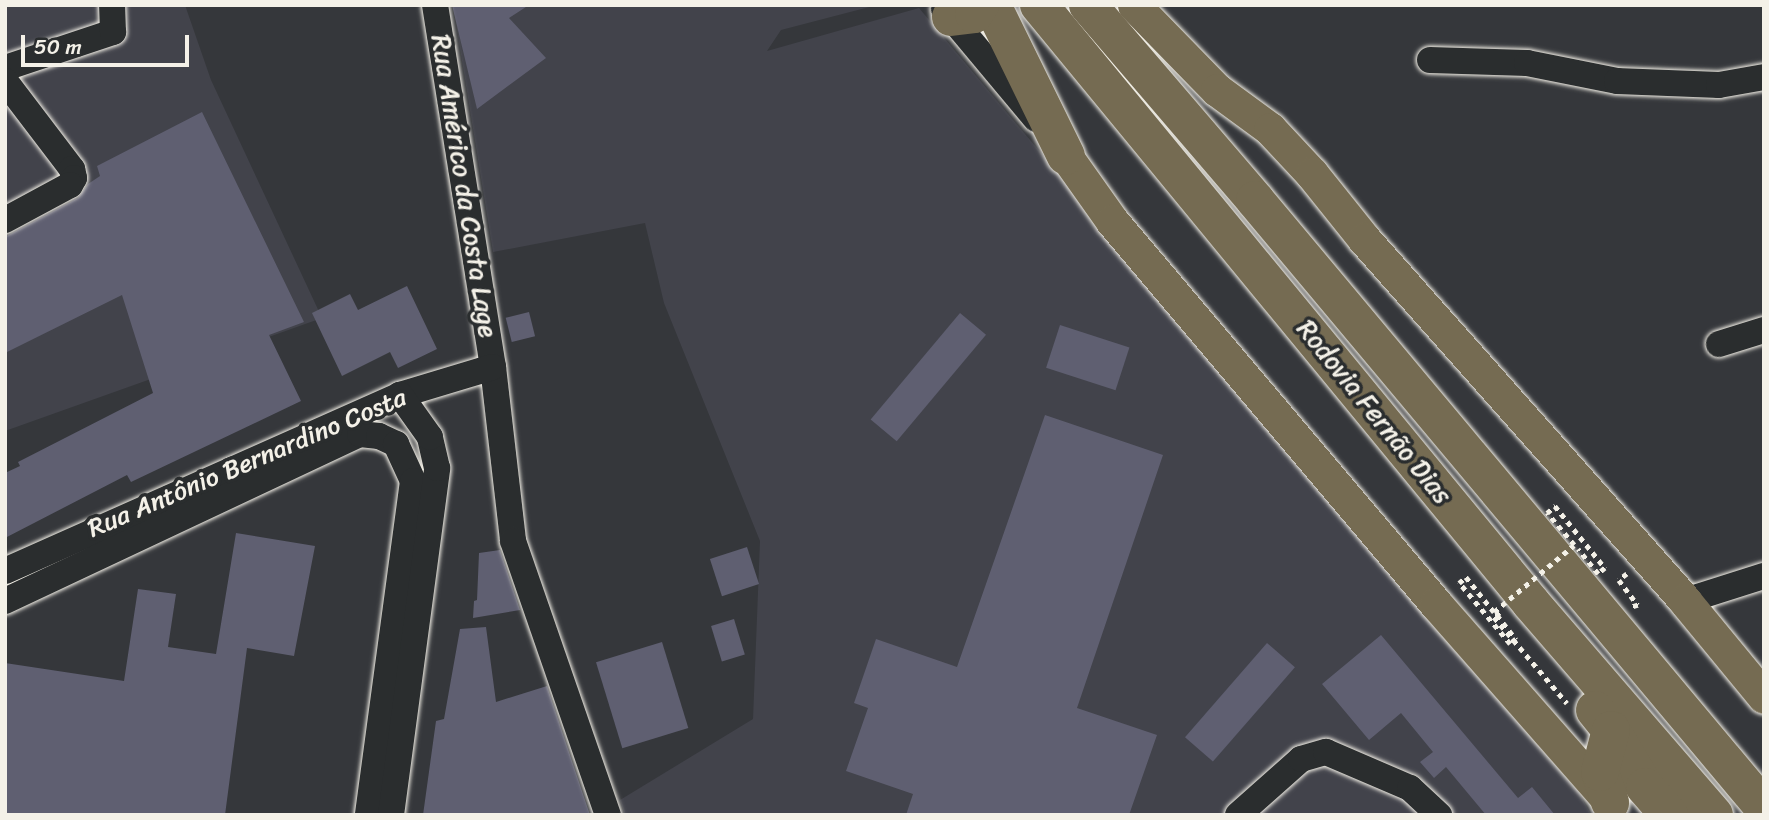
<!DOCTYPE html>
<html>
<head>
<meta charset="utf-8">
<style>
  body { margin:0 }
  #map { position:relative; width:1769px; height:820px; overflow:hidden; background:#35373b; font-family:Sriracha,sans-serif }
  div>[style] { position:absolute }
  .built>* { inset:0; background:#42434b }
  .building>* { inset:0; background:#5f5f71; transform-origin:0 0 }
  .path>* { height:4.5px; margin-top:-2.25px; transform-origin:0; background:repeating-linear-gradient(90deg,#f4f1e8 0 5px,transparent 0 10px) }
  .roads { filter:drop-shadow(0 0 2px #f4f1e8) drop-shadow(0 0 2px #f4f1e8) }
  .minor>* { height:26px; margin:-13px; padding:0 13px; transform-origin:13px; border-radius:13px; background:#2a2d2e }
  .major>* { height:33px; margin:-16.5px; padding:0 16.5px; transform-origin:16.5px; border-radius:16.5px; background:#756b52 }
  .highway>* { height:38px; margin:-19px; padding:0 19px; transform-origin:19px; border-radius:19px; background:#756b52 }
  .path-bridge>* { height:4.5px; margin-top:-2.25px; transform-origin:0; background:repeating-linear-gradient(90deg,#f4f1e8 0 5px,transparent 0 10px) }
  span { translate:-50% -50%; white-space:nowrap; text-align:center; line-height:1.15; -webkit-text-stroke:7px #2a2d2e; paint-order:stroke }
  .street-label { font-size:26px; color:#f4f1e8 }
  .frame { position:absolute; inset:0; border:7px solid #f4f1e8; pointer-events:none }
  .scale { position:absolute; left:21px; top:35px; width:168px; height:32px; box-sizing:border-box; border:4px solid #f4f1e8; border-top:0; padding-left:9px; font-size:21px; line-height:24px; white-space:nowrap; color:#f4f1e8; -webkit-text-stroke:5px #2a2d2e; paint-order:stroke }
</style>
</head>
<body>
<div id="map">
  <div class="built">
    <i style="clip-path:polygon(5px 5px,185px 5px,211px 80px,322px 318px,5px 431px)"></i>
    <i style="clip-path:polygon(453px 5px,877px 5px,781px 30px,767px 51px,919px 8px,1579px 793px,1591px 815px,625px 815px,620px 800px,753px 719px,760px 541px,664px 303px,645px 223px,493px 252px)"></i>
  </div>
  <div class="building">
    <i style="clip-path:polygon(452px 5px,529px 5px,509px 18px,546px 58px,477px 109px)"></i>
    <i style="clip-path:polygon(202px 112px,304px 322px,269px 335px,301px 401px,131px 482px,127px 475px,5px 538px,5px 473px,20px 466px,18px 462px,153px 393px,122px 295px,5px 353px,5px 237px,78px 198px,88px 184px,100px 176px,97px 166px)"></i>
    <i style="clip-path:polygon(407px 286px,437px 349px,398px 368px,390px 352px,342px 376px,312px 313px,350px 294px,358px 310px)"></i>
    <i style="left:529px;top:312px;width:25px;height:24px;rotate:76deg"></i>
    <i style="left:960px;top:313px;width:34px;height:139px;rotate:40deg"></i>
    <i style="left:1060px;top:325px;width:73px;height:45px;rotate:18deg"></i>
    <i style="clip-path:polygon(1045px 415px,1163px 455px,1077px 708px,1157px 735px,1129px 815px,906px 815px,913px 794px,846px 771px,868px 708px,854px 703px,876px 639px,957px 667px)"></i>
    <i style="clip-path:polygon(236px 533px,315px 546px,294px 656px,247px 648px,225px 815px,5px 815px,5px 663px,124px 681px,138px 589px,176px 594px,168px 647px,216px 654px)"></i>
    <i style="left:747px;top:547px;width:39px;height:39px;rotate:72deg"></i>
    <i style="clip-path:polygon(500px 550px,520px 610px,473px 618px,474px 601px,477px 600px,479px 553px)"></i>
    <i style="left:734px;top:619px;width:37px;height:24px;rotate:73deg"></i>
    <i style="clip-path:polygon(486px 627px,496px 702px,547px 686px,590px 815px,423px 815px,436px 721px,444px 719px,460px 629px)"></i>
    <i style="clip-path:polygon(1381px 635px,1518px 798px,1532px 787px,1555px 815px,1486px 815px,1446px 767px,1434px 778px,1420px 762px,1433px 752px,1401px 713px,1369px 740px,1322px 684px)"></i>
    <i style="left:662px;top:642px;width:90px;height:69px;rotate:73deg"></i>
    <i style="left:1267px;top:643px;width:37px;height:125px;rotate:41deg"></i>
  </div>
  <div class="path">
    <i style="left:1627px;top:574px;width:10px;rotate:143deg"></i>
    <i style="left:1619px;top:580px;width:31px;rotate:53deg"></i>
    <i style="left:1638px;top:605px;width:6px;rotate:162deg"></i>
    <i style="left:1500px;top:613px;width:7px;rotate:146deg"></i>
    <i style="left:1494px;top:617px;width:113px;rotate:49.7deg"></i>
  </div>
  <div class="roads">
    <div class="minor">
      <i style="left:435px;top:5px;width:367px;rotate:80.9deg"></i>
      <i style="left:493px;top:367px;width:175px;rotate:83.4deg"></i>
      <i style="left:513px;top:541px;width:290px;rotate:70.9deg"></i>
      <i style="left:944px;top:9px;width:143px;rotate:50.1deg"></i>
      <i style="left:1430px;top:60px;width:97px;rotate:1.8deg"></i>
      <i style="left:1527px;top:63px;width:92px;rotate:11.3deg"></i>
      <i style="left:1617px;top:81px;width:102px;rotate:2.2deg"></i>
      <i style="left:1719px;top:85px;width:46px;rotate:-10.1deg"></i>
      <i style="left:5px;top:68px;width:114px;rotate:-18.4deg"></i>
      <i style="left:113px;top:32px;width:27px;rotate:-92deg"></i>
      <i style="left:5px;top:81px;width:111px;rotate:52.7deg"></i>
      <i style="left:72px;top:169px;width:9px;rotate:77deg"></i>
      <i style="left:74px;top:178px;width:8px;rotate:120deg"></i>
      <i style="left:70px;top:185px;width:74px;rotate:151.7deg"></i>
      <i style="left:1719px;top:344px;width:47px;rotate:-17.3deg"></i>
      <i style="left:5px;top:571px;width:432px;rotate:-24deg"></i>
      <i style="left:400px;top:395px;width:97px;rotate:-16.8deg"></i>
      <i style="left:5px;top:601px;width:392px;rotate:-25.2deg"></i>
      <i style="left:360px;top:434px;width:19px;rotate:6deg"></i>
      <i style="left:379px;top:436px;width:19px;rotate:25deg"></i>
      <i style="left:396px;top:444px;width:41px;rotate:65.3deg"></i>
      <i style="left:413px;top:481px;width:337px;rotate:97.7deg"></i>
      <i style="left:1685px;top:601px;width:83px;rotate:-17.6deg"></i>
      <i style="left:391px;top:815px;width:350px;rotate:-82.4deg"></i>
      <i style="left:437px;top:468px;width:32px;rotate:-103deg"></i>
      <i style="left:430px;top:437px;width:52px;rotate:-125.5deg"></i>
      <i style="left:1238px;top:815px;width:84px;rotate:-41.6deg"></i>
      <i style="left:1301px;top:759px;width:26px;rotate:-16deg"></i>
      <i style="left:1326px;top:752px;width:91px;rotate:23.2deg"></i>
      <i style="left:1410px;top:788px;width:40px;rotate:43deg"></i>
    </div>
    <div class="major">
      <i style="left:1134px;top:5px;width:119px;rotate:45.7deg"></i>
      <i style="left:1217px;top:90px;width:66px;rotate:36.3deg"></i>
      <i style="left:1270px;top:129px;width:62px;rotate:47deg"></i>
      <i style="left:1312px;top:174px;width:83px;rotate:51.3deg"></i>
      <i style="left:1364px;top:239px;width:484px;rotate:48.4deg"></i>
      <i style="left:1685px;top:601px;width:124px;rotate:50.5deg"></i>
      <i style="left:1066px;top:156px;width:80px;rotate:54.7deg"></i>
      <i style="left:1112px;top:221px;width:502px;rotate:49.77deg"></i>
      <i style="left:1436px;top:604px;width:266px;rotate:48.7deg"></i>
    </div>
    <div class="highway">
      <i style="left:992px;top:5px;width:168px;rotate:63.9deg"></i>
      <i style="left:1039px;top:5px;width:774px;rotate:50.55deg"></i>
      <i style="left:1531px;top:603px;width:280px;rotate:49.2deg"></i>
      <i style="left:1088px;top:5px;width:257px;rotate:49.4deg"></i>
      <i style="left:1255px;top:200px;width:793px;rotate:50.06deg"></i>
      <i style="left:951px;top:17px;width:23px;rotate:-7deg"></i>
      <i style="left:974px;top:14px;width:11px;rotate:-56deg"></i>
      <i style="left:1595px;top:710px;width:26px;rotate:51deg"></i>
      <i style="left:1611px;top:730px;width:66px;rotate:59.2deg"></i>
      <i style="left:1645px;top:787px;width:37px;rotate:49deg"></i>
      <i style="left:1610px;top:802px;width:32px;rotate:-108deg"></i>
      <i style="left:1600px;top:772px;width:43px;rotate:-75.3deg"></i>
    </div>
  </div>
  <div class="path-bridge">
    <i style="left:1497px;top:615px;width:31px;rotate:52deg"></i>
    <i style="left:1516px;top:639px;width:8px;rotate:140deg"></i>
    <i style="left:1510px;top:644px;width:80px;rotate:-129.9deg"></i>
    <i style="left:1459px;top:583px;width:9px;rotate:-41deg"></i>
    <i style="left:1466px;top:577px;width:45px;rotate:51.3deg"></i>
    <i style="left:1494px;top:612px;width:104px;rotate:-39.9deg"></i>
    <i style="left:1574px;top:545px;width:42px;rotate:-130.2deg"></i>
    <i style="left:1547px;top:513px;width:11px;rotate:-41deg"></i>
    <i style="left:1555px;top:506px;width:80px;rotate:51.1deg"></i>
    <i style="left:1605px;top:568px;width:9px;rotate:139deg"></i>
    <i style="left:1598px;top:574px;width:32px;rotate:-129deg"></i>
  </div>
  <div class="street-label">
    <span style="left:464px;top:186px;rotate:81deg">Rua Américo da Costa Lage</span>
    <span style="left:1374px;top:412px;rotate:51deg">Rodovia Fernão Dias</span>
    <span style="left:247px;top:463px;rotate:-23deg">Rua Antônio Bernardino Costa</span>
  </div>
  <div class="frame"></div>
  <div class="scale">50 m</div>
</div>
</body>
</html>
